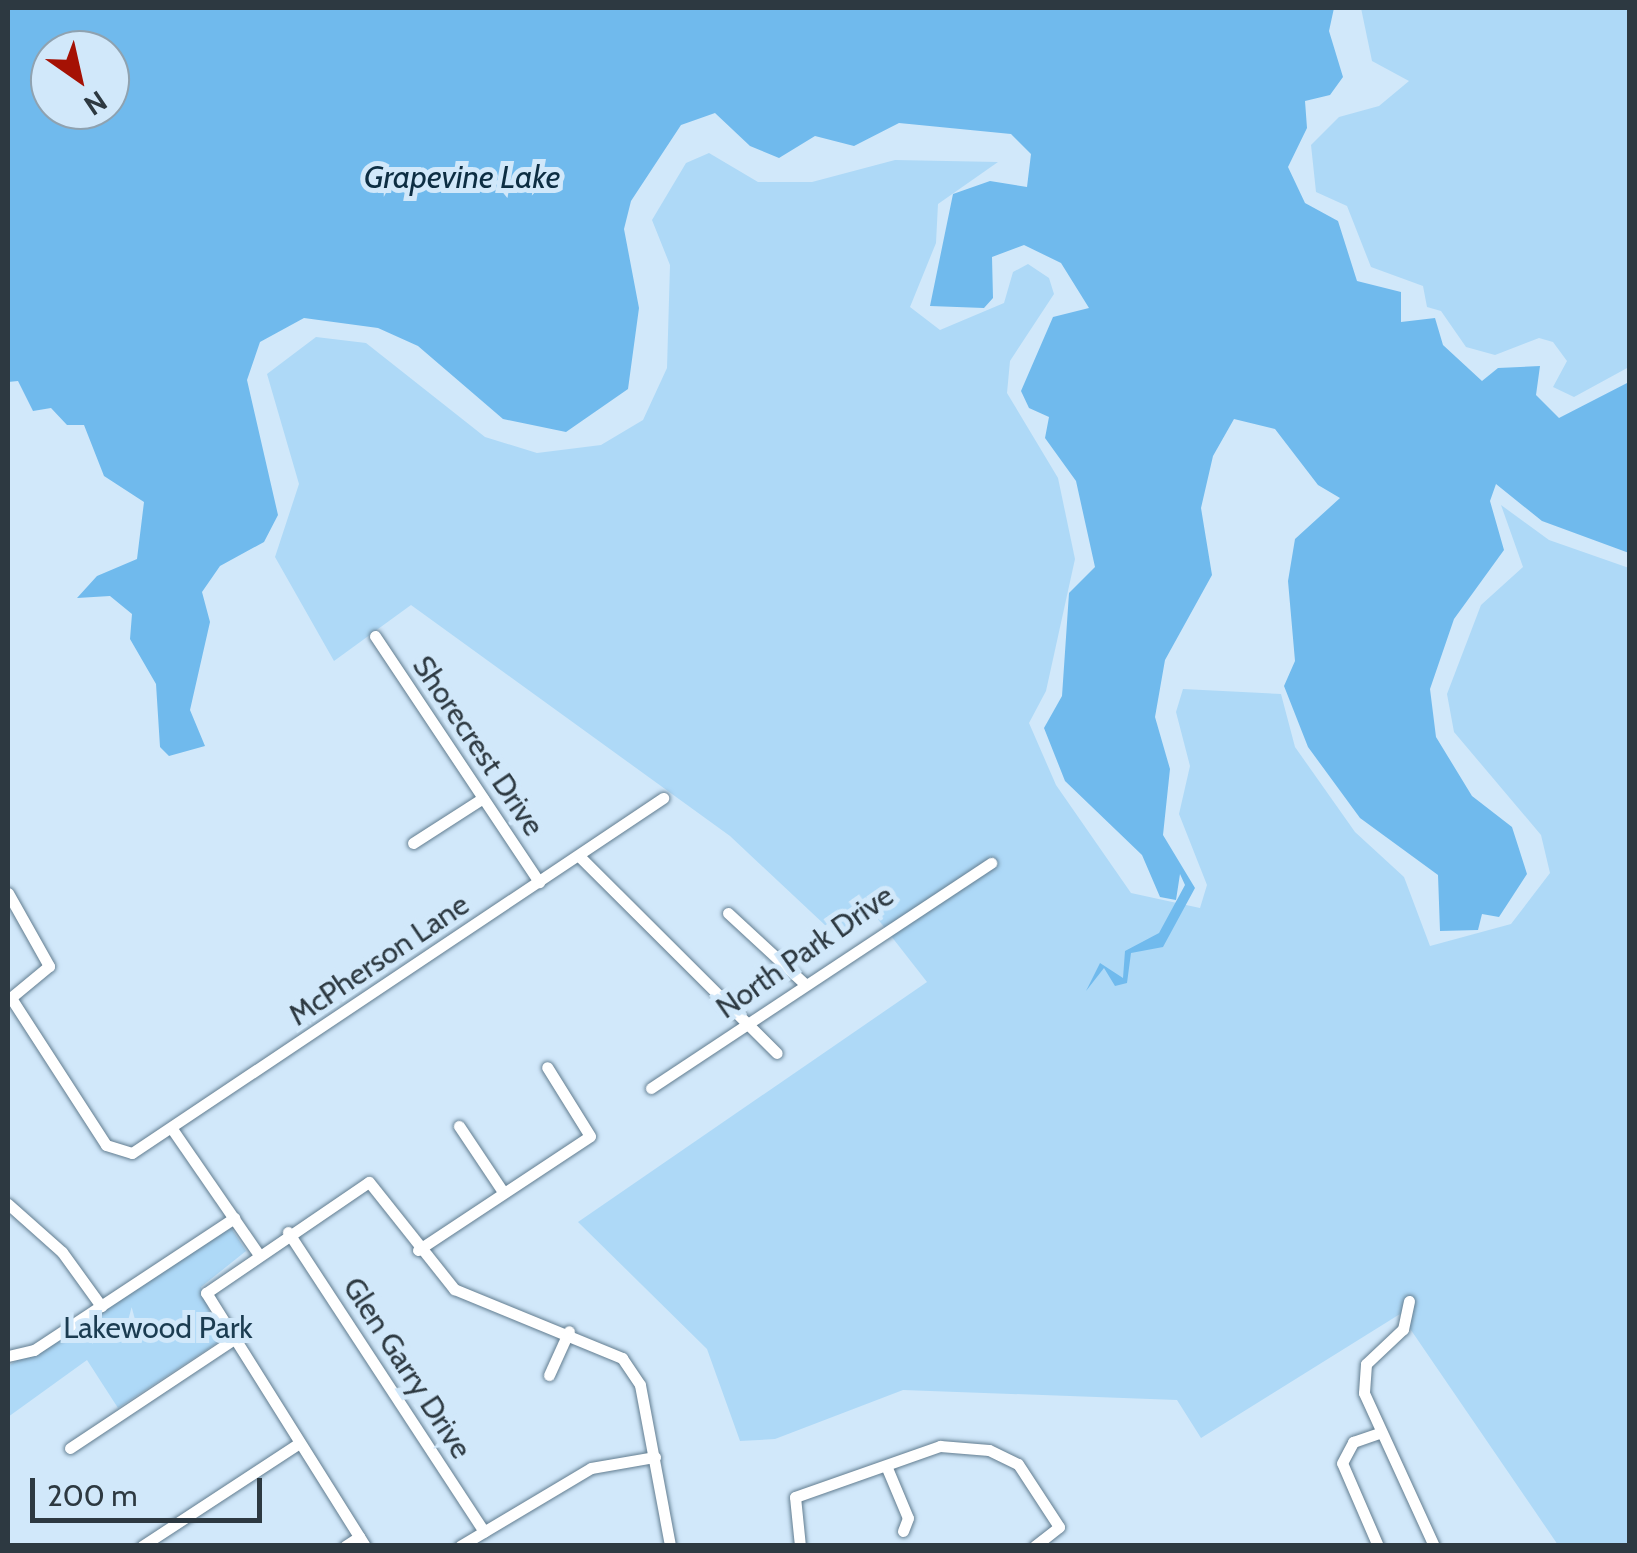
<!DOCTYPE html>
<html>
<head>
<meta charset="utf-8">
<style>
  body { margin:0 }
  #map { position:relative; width:1637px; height:1553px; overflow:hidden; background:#d1e8fa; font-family:Cabin,sans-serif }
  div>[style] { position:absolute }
  .green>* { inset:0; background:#aed9f7 }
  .water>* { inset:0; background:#70baed }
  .roads { filter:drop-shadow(0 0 2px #627d90) drop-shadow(0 0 2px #627d90) }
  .minor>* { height:11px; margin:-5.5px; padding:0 5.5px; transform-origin:5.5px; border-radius:5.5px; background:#fff }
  span { translate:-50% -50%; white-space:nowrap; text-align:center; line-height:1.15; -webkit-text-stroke:10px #d1e8fa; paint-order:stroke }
  .street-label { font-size:30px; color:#2d3941 }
  .park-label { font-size:30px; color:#1b3c51 }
  .water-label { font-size:32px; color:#0d2e43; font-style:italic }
  .frame { position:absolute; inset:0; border:10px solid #2d3941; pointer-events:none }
  .north { position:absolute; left:30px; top:30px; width:100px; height:100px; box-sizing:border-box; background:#d1e8fa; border:2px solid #8fa2b0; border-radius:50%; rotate:146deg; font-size:28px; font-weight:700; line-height:40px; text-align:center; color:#2d3941 }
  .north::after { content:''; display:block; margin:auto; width:35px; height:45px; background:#a51104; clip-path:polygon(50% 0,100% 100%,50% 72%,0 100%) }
  .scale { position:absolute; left:30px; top:1478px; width:232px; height:45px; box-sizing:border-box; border:5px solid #2d3941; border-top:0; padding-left:12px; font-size:30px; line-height:35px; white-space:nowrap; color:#2d3941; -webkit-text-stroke:8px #d1e8fa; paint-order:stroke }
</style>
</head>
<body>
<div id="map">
  <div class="green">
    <i style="clip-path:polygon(1361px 8px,1629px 8px,1629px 367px,1574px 397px,1553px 387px,1567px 361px,1553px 342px,1539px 338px,1495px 355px,1466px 347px,1441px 311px,1427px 307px,1423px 286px,1371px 267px,1347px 206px,1316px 192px,1311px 145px,1339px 117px,1379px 106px,1409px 81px,1372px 61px)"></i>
    <i style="clip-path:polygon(709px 153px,758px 182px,812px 182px,895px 160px,998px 162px,938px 204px,936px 243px,910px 307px,940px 330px,1004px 303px,1013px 272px,1028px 264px,1049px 278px,1054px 294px,1010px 361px,1007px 393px,1058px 478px,1075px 559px,1046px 691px,1029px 723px,1056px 785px,1131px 893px,1200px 908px,1207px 885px,1179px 814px,1190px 766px,1176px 712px,1183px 689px,1281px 694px,1295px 747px,1355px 832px,1404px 877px,1430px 946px,1511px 924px,1550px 873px,1541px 835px,1454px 732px,1447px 694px,1481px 605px,1523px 567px,1501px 505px,1549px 540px,1629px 568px,1629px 1545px,1558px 1545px,1400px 1314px,1201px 1438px,1177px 1400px,903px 1390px,775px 1439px,740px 1441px,707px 1349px,578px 1222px,927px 982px,877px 918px,842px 941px,730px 836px,411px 605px,334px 661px,275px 557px,299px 484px,267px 374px,316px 337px,366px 343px,485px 437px,537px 453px,601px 445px,643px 420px,667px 368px,670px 265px,652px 220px,686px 163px)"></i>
    <i style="clip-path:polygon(231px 1228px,246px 1251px,201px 1287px,220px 1341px,118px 1408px,87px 1360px,8px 1417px,8px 1366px)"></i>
  </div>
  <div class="water">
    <i style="clip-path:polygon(evenodd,8px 8px,1334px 8px,1329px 31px,1343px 77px,1330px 95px,1305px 101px,1307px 128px,1288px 167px,1305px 203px,1338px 221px,1357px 281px,1401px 292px,1401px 322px,1435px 318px,1443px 345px,1482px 381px,1498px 368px,1540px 366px,1536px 395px,1559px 418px,1629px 382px,1629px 553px,1542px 521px,1496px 484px,1490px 501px,1504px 550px,1454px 619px,1430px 689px,1436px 737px,1472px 796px,1512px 827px,1527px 874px,1499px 917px,1482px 914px,1478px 930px,1440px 931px,1438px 875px,1360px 818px,1308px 747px,1284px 686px,1295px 661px,1288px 581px,1295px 539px,1340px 498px,1318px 485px,1275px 429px,1234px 419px,1213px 456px,1201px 508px,1212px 575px,1165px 660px,1155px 717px,1170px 769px,1163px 835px,1195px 888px,1163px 947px,1131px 953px,1127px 983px,1115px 986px,1104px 968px,1086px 991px,1100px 963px,1123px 978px,1125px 951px,1159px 933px,1185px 885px,1180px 874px,1176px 900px,1160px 897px,1142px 855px,1065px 781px,1044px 728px,1062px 696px,1069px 593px,1095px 567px,1076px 481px,1045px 438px,1049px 417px,1029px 408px,1021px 391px,1053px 317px,1089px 308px,1061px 263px,1024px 245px,992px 257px,993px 298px,984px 308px,930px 306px,953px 194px,990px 181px,1027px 187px,1031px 154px,1011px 134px,899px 123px,854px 146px,815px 136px,779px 158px,750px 146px,715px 113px,681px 125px,631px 201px,624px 229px,639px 308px,628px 389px,566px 432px,503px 419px,418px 346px,378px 328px,304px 318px,260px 342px,247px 380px,278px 515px,264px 542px,220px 566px,202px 592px,210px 622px,190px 710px,205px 746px,169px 756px,160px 747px,156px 684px,130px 639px,132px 614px,110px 596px,77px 598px,97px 576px,137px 559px,144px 502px,104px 476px,84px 425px,67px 425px,51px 408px,33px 411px,18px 381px,8px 382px,8px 8px,50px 50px,110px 50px,110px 110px,50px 110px,50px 50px)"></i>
  </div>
  <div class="roads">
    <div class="minor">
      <i style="left:375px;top:636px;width:296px;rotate:56.3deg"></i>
      <i style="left:413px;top:843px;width:83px;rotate:-32.7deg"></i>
      <i style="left:579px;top:856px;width:279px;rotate:44.9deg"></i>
      <i style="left:8px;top:893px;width:84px;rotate:60.7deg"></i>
      <i style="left:49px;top:966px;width:53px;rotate:140.3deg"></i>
      <i style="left:728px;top:913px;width:105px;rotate:42.7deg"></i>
      <i style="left:11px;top:998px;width:175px;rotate:57.1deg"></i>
      <i style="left:106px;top:1145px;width:27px;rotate:17deg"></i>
      <i style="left:132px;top:1153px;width:639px;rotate:-33.76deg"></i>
      <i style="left:651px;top:1088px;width:408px;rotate:-33.5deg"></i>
      <i style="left:459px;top:1126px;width:79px;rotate:56.3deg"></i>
      <i style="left:172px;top:1129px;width:150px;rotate:55.4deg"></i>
      <i style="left:8px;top:1204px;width:72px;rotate:41.6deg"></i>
      <i style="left:62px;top:1252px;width:67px;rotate:54.2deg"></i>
      <i style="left:288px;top:1232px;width:358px;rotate:56.8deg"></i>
      <i style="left:418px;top:1250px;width:206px;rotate:-33.5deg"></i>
      <i style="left:590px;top:1136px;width:81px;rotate:-121.9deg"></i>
      <i style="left:1409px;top:1301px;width:29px;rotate:102deg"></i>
      <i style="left:1403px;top:1329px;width:51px;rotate:136.6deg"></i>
      <i style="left:1366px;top:1364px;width:29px;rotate:94deg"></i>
      <i style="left:1364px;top:1393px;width:168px;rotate:65.4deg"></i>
      <i style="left:8px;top:1356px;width:27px;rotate:-13deg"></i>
      <i style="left:34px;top:1350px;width:240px;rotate:-33.4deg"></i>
      <i style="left:549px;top:1375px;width:48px;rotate:-65.6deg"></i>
      <i style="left:70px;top:1448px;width:197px;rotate:-33.6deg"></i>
      <i style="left:887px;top:1468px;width:54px;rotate:67.2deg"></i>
      <i style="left:908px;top:1518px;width:14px;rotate:111deg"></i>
      <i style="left:142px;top:1546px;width:186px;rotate:-33.2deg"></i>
      <i style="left:345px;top:1546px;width:17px;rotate:-33deg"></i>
      <i style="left:365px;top:1546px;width:299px;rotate:-122.1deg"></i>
      <i style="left:206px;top:1293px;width:197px;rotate:-34.3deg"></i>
      <i style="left:369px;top:1182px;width:137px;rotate:51.5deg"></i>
      <i style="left:454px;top:1289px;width:182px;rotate:22.3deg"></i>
      <i style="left:622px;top:1358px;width:32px;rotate:56deg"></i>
      <i style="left:640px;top:1385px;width:164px;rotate:79.4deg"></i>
      <i style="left:460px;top:1546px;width:152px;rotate:-30.8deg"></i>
      <i style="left:591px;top:1468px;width:65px;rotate:-9.8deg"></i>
      <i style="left:800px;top:1546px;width:49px;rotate:-95.8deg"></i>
      <i style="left:795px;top:1497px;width:154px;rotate:-19.4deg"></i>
      <i style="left:940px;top:1446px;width:49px;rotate:4.7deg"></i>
      <i style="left:989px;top:1450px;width:32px;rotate:26deg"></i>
      <i style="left:1018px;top:1464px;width:75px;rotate:56.9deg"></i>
      <i style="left:1059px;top:1527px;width:31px;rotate:142deg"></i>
      <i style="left:1378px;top:1546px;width:90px;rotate:-113.4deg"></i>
      <i style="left:1342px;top:1463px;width:24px;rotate:-62deg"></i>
      <i style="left:1353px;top:1442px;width:28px;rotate:-19deg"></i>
    </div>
  </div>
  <div class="street-label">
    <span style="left:478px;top:746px;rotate:56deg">Shorecrest Drive</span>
    <span style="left:805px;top:952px;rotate:-35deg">North Park Drive</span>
    <span style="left:379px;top:960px;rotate:-34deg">McPherson Lane</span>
    <span style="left:407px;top:1368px;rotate:57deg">Glen Garry Drive</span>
  </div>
  <div class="park-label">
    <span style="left:158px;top:1328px">Lakewood Park</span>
  </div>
  <div class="water-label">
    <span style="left:462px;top:177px">Grapevine Lake</span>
  </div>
  <div class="frame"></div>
  <div class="north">N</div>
  <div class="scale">200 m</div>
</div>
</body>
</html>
